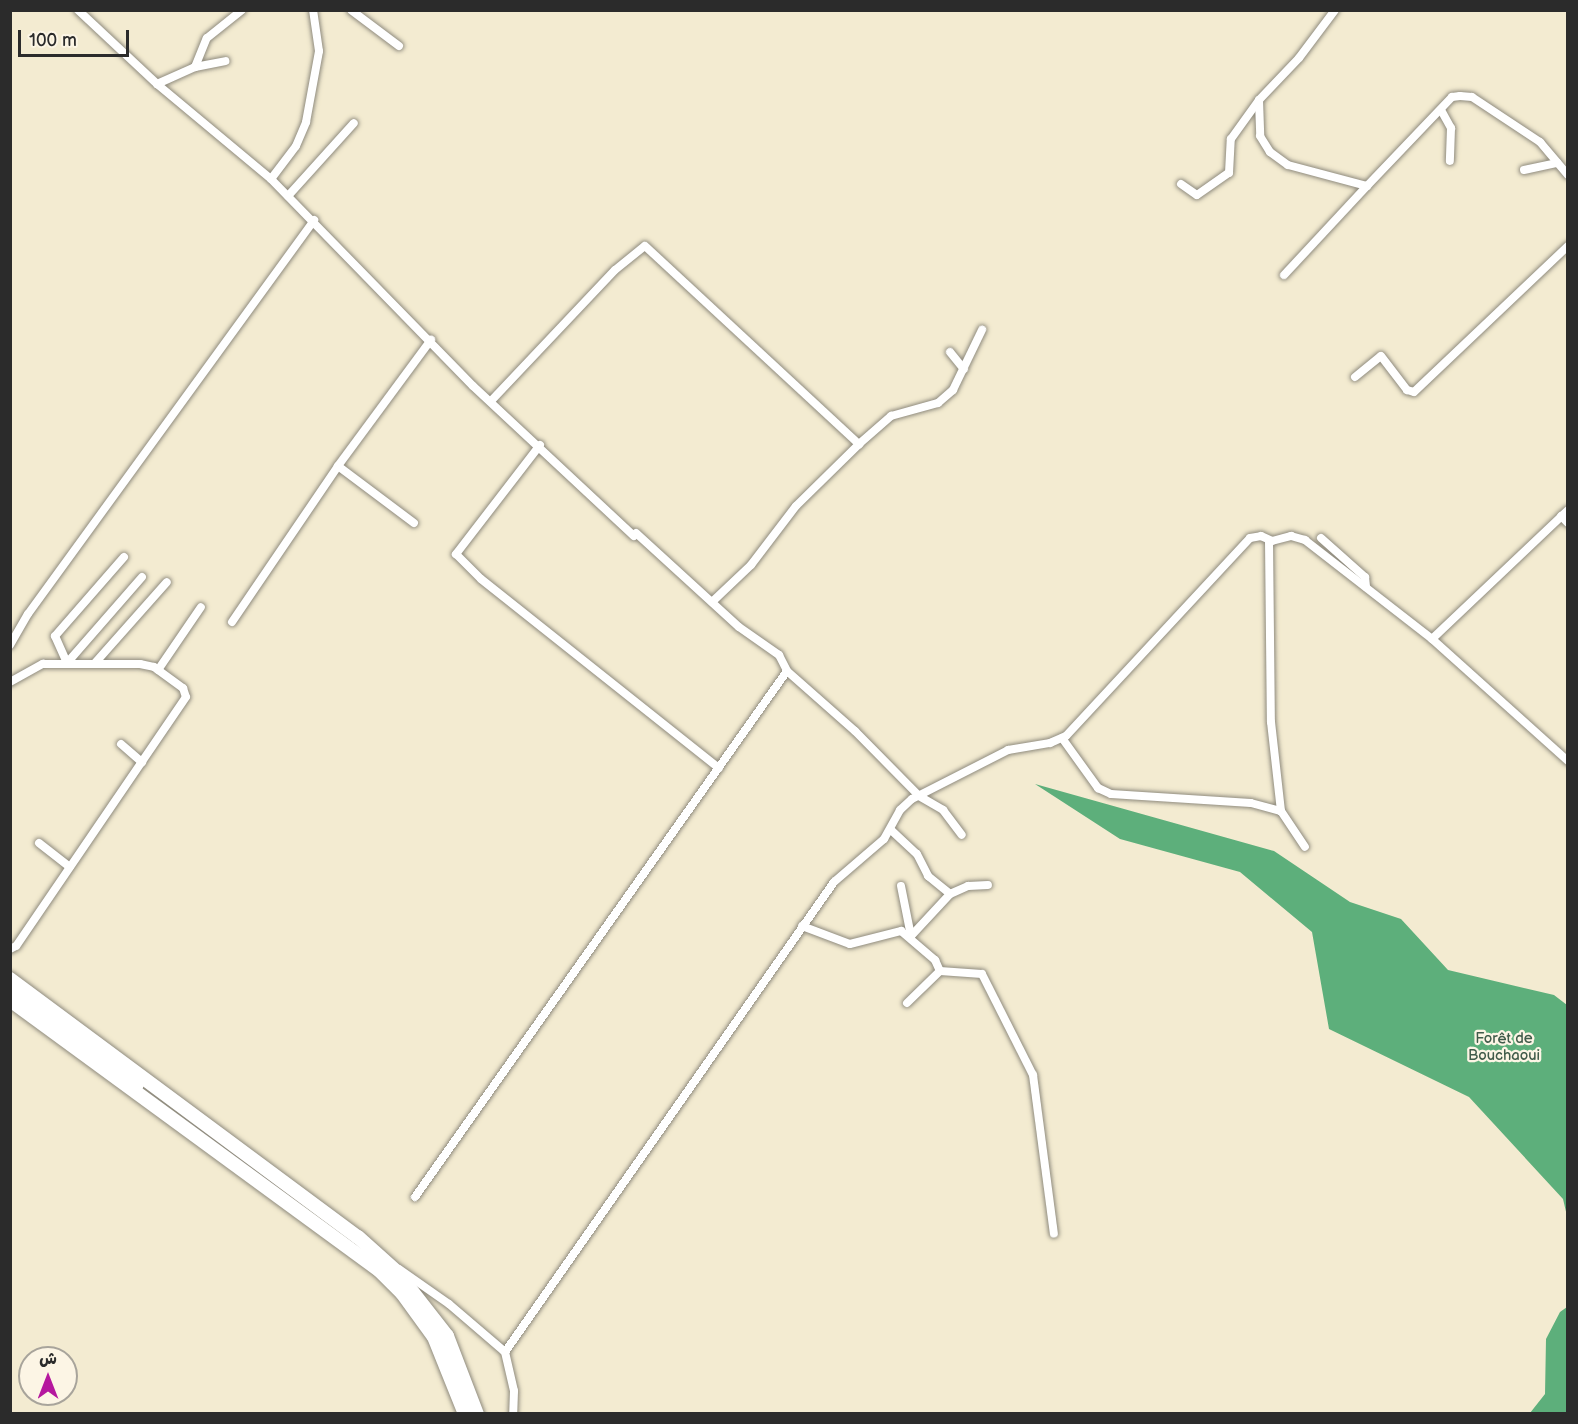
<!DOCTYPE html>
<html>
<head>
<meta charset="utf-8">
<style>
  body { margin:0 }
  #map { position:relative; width:1578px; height:1424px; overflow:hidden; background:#f3ebd1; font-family:"Balsamiq Sans","Playpen Sans Arabic",sans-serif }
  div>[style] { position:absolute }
  .forest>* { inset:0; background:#5daf7b }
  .roads { filter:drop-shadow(0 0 2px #8f8b7e) drop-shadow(0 0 2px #8f8b7e) }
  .minor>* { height:8px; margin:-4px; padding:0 4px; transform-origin:4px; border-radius:4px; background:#fff }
  .secondary>* { height:12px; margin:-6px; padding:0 6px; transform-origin:6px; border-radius:6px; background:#fff }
  .trunk>* { height:14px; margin:-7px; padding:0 7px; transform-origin:7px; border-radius:7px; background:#fff }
  span { translate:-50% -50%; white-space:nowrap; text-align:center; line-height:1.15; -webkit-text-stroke:4.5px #fcf5e5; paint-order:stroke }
  .park-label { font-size:15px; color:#405b4a }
  .frame { position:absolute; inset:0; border:12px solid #2b2b2b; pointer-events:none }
  .north { position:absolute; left:18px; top:1346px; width:60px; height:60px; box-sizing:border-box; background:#fcf5e5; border:2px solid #a8a49b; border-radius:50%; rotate:0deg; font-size:16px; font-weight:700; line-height:24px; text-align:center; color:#2b2b2b }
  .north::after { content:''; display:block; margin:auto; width:21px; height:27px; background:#b5179e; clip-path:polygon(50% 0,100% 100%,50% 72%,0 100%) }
  .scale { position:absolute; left:18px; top:30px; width:111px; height:27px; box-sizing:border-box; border:3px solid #2b2b2b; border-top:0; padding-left:8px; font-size:18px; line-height:21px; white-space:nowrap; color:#2b2b2b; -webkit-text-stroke:4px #fcf5e5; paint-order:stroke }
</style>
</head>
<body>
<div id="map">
  <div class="forest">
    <i style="clip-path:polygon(1035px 784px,1274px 851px,1350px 902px,1401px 919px,1448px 970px,1554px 995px,1567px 1005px,1567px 1216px,1563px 1199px,1469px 1097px,1329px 1029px,1312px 932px,1240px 872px,1120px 839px)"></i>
    <i style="clip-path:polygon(1567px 1307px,1567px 1413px,1530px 1413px,1545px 1394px,1546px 1339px,1560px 1312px)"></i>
  </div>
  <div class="roads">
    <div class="minor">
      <i style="left:78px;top:10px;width:108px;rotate:43.1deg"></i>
      <i style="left:157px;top:84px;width:148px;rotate:39.8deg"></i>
      <i style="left:271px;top:179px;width:289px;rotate:45.7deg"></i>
      <i style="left:473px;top:386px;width:220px;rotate:43deg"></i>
      <i style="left:351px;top:10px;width:60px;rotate:36.9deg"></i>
      <i style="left:1335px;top:10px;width:60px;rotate:126.9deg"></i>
      <i style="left:1299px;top:58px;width:58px;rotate:133.6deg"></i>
      <i style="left:1259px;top:100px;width:36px;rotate:88deg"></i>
      <i style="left:1260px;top:136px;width:19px;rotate:58deg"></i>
      <i style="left:1270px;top:152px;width:22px;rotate:36deg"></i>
      <i style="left:1288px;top:165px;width:82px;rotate:14.9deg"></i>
      <i style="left:1367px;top:186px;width:123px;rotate:-46.3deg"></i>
      <i style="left:1452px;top:97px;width:8px;rotate:-7deg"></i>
      <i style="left:1460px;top:96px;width:12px;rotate:5deg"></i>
      <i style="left:1472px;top:97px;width:82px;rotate:33.5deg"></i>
      <i style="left:1540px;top:142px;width:43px;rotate:49.7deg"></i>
      <i style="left:195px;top:67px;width:31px;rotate:-11deg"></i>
      <i style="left:157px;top:84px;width:42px;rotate:-24.1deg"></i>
      <i style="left:195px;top:67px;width:31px;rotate:-68deg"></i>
      <i style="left:207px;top:38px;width:45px;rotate:-38.7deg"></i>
      <i style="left:1441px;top:110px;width:21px;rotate:61deg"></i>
      <i style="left:1451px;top:128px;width:33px;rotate:92deg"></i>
      <i style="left:1524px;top:170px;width:34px;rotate:-12deg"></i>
      <i style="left:271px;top:179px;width:41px;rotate:-52.9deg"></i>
      <i style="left:296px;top:146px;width:26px;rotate:-67deg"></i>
      <i style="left:306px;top:122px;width:72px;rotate:-79.6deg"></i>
      <i style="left:319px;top:51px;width:41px;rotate:-98.3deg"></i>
      <i style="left:1181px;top:184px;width:19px;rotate:35deg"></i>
      <i style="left:1197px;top:195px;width:39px;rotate:-35deg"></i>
      <i style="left:1229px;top:173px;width:34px;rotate:-87deg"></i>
      <i style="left:1231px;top:139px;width:48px;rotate:-54.3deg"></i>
      <i style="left:288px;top:196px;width:98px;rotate:-47.9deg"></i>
      <i style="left:1284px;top:275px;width:122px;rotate:-47deg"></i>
      <i style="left:950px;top:352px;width:22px;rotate:51deg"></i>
      <i style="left:1355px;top:377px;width:33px;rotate:-39deg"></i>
      <i style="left:1381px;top:356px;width:43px;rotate:52.6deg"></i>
      <i style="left:1407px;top:390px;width:7px;rotate:16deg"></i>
      <i style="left:1414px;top:392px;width:212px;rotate:-43.5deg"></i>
      <i style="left:491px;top:401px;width:180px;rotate:-46.6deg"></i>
      <i style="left:615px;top:270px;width:38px;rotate:-39deg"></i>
      <i style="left:645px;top:246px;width:292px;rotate:42.8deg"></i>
      <i style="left:540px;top:445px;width:138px;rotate:127.6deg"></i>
      <i style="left:456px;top:554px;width:35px;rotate:45deg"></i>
      <i style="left:481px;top:579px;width:304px;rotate:38.5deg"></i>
      <i style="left:338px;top:466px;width:95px;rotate:36.9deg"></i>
      <i style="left:1561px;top:516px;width:10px;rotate:45deg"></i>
      <i style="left:636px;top:533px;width:139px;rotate:42.4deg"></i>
      <i style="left:739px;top:627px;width:49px;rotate:35deg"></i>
      <i style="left:779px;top:655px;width:18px;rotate:63deg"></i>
      <i style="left:787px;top:671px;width:91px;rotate:41.4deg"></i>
      <i style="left:855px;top:731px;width:91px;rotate:45.4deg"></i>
      <i style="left:919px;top:796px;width:28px;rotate:30deg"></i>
      <i style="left:943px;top:810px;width:31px;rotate:53deg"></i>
      <i style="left:1321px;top:538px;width:59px;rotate:41.6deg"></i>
      <i style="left:1365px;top:577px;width:10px;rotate:84deg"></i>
      <i style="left:1269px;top:541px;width:181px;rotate:89.4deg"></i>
      <i style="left:1271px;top:722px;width:90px;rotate:83.6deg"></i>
      <i style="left:1281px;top:811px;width:43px;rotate:56.3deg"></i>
      <i style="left:124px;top:557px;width:105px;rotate:131.1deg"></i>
      <i style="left:55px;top:636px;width:30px;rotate:66deg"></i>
      <i style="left:67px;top:663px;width:114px;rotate:-48.9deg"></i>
      <i style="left:712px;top:602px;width:54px;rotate:-43.5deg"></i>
      <i style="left:751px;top:565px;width:74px;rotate:-52.7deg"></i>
      <i style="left:796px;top:506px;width:88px;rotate:-44.5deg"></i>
      <i style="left:859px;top:444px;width:43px;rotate:-41.2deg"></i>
      <i style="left:891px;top:416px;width:49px;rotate:-15.5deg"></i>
      <i style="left:938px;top:403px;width:20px;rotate:-41deg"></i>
      <i style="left:953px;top:390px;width:67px;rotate:-64.2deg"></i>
      <i style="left:232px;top:622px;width:189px;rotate:-55.8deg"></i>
      <i style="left:338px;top:466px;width:157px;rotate:-53.6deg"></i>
      <i style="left:1432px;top:639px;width:187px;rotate:-43.5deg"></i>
      <i style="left:10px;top:645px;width:36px;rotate:-60deg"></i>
      <i style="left:28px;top:614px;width:487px;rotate:-54deg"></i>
      <i style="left:95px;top:663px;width:108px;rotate:-48.4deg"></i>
      <i style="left:158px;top:670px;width:76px;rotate:-55.7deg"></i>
      <i style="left:10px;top:682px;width:38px;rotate:-29deg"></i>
      <i style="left:43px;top:664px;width:97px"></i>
      <i style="left:140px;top:664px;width:14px;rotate:12deg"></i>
      <i style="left:154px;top:667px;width:36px;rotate:36deg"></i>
      <i style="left:183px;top:688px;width:9px;rotate:72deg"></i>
      <i style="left:186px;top:697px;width:301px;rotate:124.3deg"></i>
      <i style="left:16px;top:946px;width:7px;rotate:153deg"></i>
      <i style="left:1062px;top:738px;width:62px;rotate:54.2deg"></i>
      <i style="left:1098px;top:788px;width:14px;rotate:25deg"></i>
      <i style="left:1111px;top:794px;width:140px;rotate:3.7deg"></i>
      <i style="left:1251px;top:803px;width:31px;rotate:15deg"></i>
      <i style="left:121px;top:744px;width:28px;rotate:41deg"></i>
      <i style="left:891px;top:830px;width:35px;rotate:43deg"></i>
      <i style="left:917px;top:854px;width:25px;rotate:63deg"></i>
      <i style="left:928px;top:876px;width:28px;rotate:39deg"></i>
      <i style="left:39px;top:843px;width:39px;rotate:38deg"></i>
      <i style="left:901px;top:886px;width:51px;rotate:78.7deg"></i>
      <i style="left:802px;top:926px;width:51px;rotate:20.6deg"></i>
      <i style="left:850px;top:944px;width:53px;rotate:-14.3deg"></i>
      <i style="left:901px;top:931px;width:45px;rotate:40.5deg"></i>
      <i style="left:935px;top:960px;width:12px;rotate:66deg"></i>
      <i style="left:911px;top:936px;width:57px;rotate:-47.1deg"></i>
      <i style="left:950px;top:894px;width:20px;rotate:-24deg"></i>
      <i style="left:968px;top:886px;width:20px;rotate:-3deg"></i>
      <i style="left:907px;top:1003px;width:46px;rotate:-44.1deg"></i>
      <i style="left:940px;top:971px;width:42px;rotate:4.1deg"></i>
      <i style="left:982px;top:974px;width:113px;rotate:63.2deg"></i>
      <i style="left:1033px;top:1075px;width:160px;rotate:82.5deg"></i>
      <i style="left:415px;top:1197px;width:644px;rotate:-54.73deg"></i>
      <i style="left:399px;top:1269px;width:61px;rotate:35deg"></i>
      <i style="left:449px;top:1304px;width:74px;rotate:40.6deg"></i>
      <i style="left:505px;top:1352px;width:40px;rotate:77deg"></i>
      <i style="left:514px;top:1391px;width:23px;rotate:92deg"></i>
      <i style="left:505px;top:1352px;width:574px;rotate:-55.01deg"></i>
      <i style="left:834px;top:882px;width:66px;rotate:-40.7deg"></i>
      <i style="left:884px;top:839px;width:33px;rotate:-61deg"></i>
      <i style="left:900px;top:810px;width:16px;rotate:-43deg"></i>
      <i style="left:912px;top:799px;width:108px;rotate:-27deg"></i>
      <i style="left:1008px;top:750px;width:43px;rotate:-9.5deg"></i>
      <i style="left:1050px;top:743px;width:17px;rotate:-24deg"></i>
      <i style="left:1066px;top:736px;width:270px;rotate:-47.1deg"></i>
      <i style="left:1250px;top:538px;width:11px;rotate:-10deg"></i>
      <i style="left:1261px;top:536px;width:12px;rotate:24deg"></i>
      <i style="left:1272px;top:541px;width:20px;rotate:-15deg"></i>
      <i style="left:1291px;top:536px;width:15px;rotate:16deg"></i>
      <i style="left:1305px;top:540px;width:161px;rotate:37.9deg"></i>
      <i style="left:1432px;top:639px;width:183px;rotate:41.9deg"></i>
    </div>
    <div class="secondary">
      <i style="left:10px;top:992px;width:158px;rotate:36deg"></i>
    </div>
    <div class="trunk">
      <i style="left:10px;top:979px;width:433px;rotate:36.6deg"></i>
      <i style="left:358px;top:1237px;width:52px;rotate:41.9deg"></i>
      <i style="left:397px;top:1272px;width:81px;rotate:52deg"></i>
      <i style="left:447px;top:1336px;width:84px;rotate:69deg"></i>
      <i style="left:10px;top:1000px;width:457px;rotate:36.2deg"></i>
      <i style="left:379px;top:1270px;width:33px;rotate:45deg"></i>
      <i style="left:402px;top:1293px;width:54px;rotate:54deg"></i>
      <i style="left:434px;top:1337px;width:83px;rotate:68.1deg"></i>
    </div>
  </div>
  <div class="park-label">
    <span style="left:1504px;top:1047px">Forêt de<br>Bouchaoui</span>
  </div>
  <div class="frame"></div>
  <div class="north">ش</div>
  <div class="scale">100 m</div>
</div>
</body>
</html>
